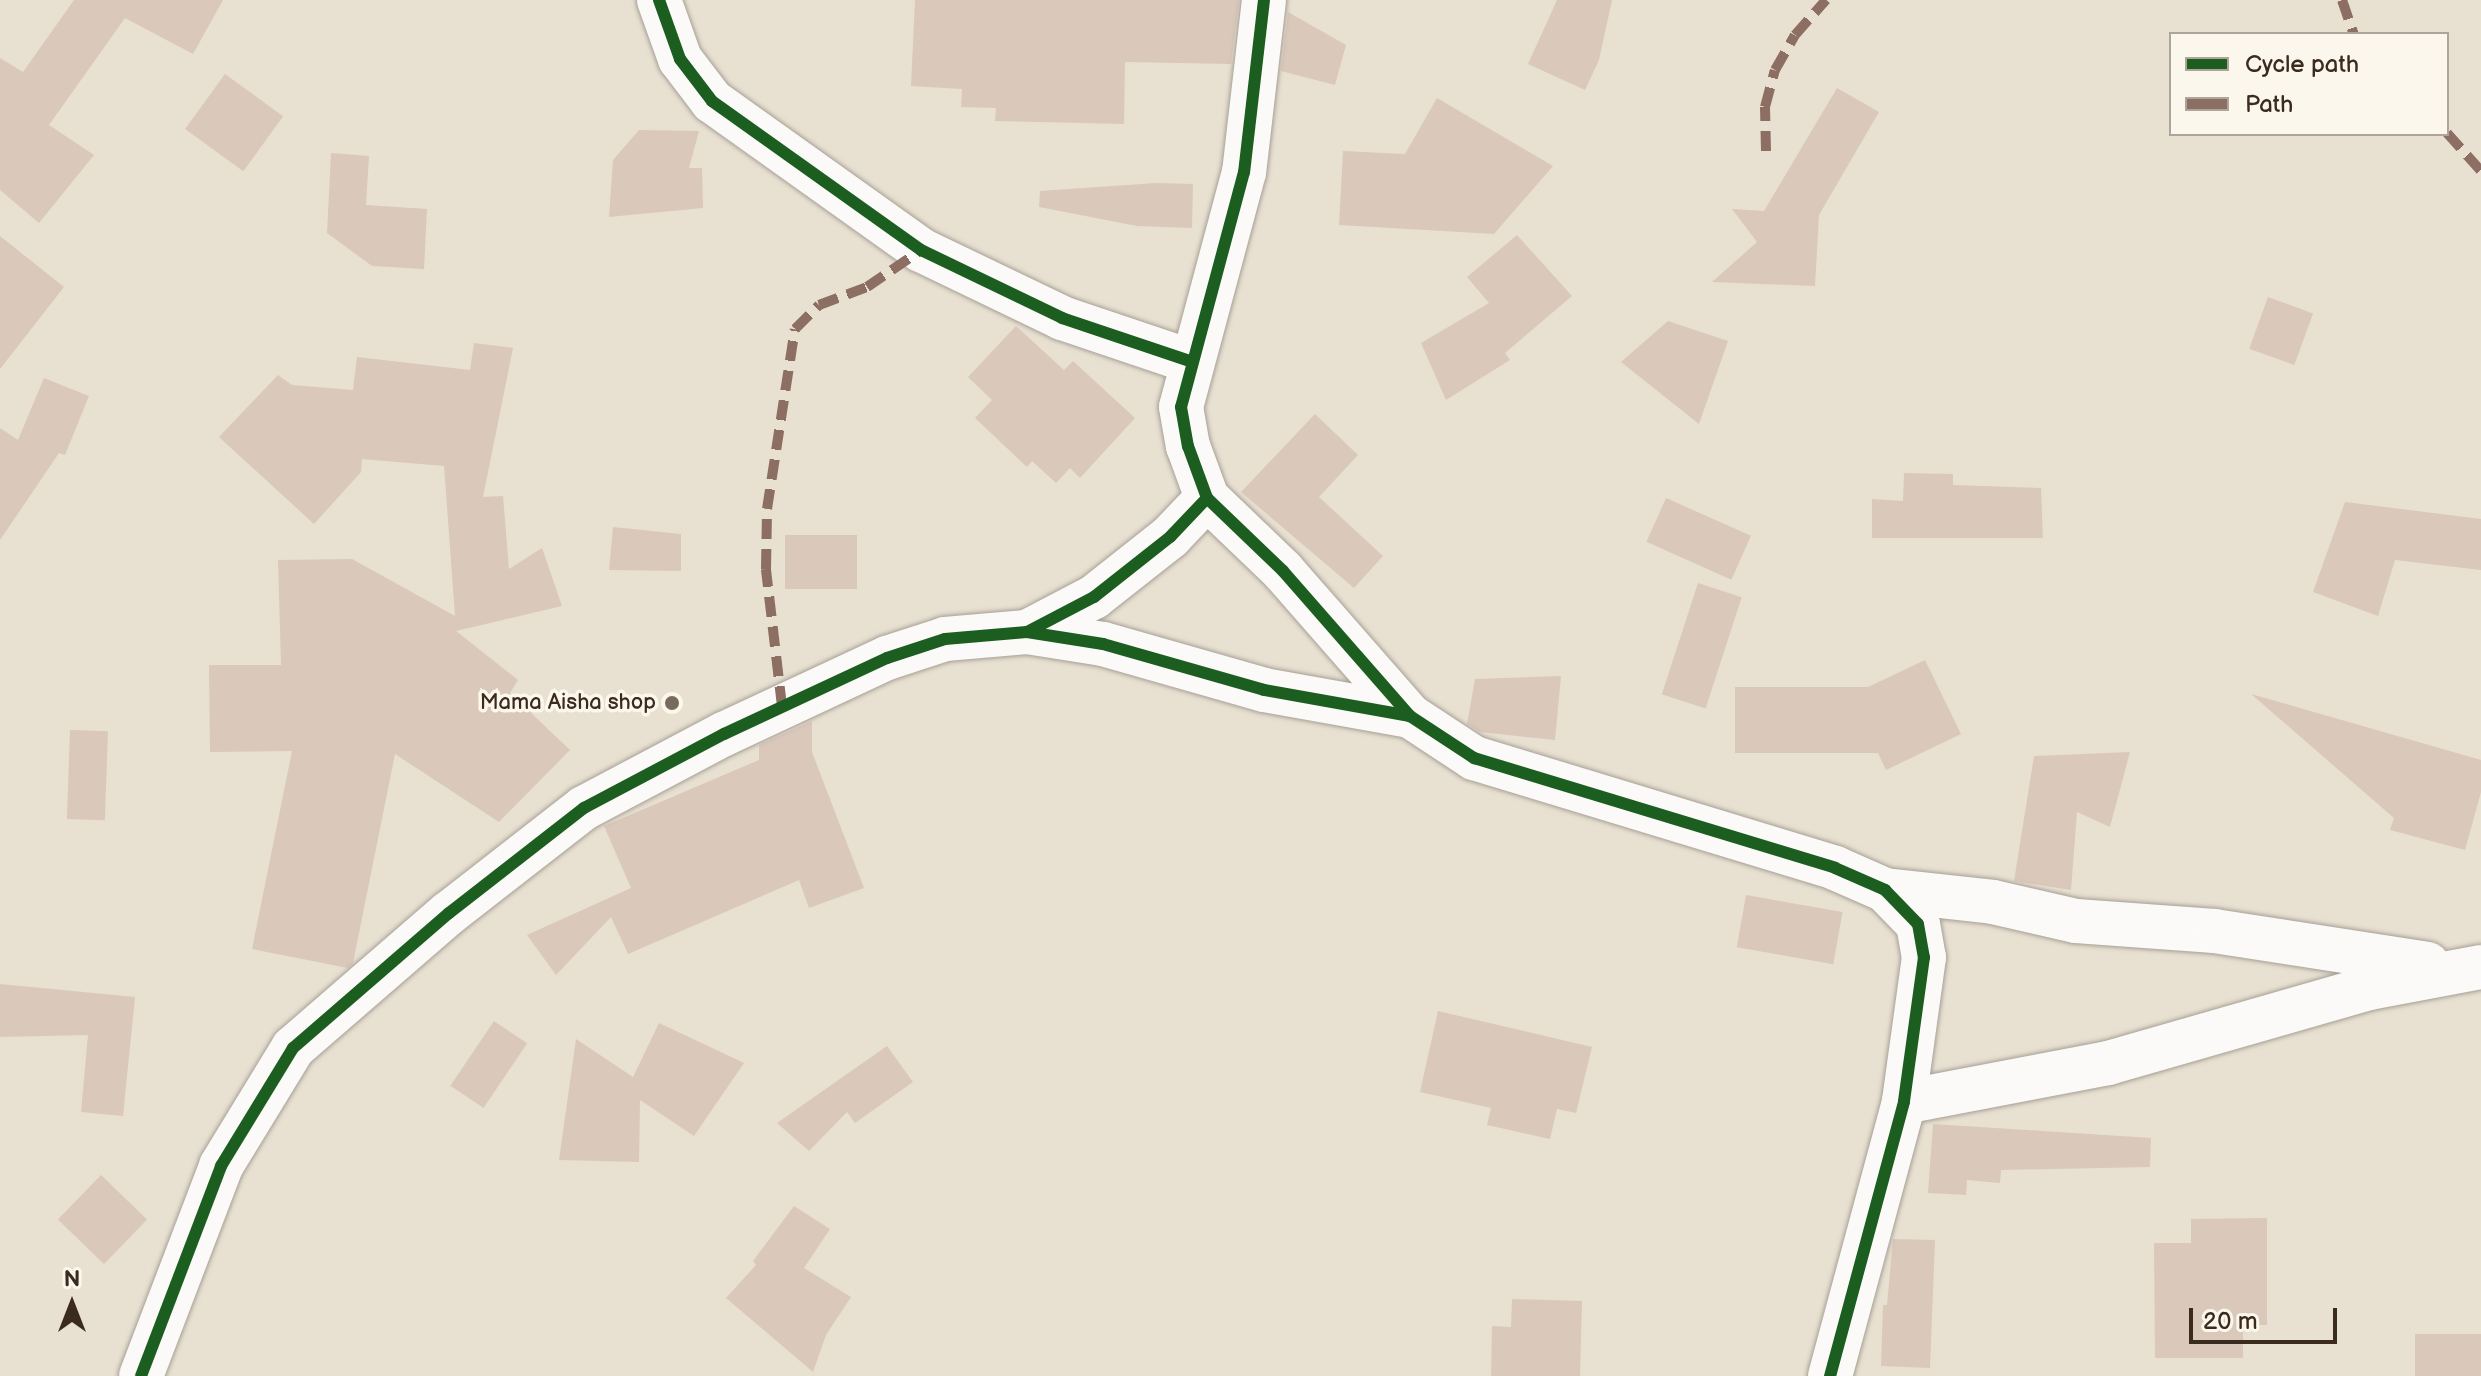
<!DOCTYPE html>
<html>
<head>
<meta charset="utf-8">
<style>
  body { margin:0 }
  #map { position:relative; width:2481px; height:1376px; overflow:hidden; background:#e8e0d1; font-family:"Balsamiq Sans",sans-serif }
  div>[style] { position:absolute }
  .building>* { inset:0; background:#dac8bb; transform-origin:0 0 }
  .roads { filter:drop-shadow(0 0 2px #a6a096) drop-shadow(0 0 2px #a6a096) }
  .minor>* { height:44px; margin:-22px; padding:0 22px; transform-origin:22px; border-radius:22px; background:#fcfaf8 }
  .quiet>* { height:10px; margin-top:-5px; transform-origin:0; background:repeating-linear-gradient(90deg,#8d6e63 0 20px,transparent 0 30px) }
  .cycleway>* { height:12px; margin:-6px; padding:0 6px; transform-origin:6px; border-radius:6px; background:#1b5e20 }
  .dots>* { width:22px; height:22px; translate:-50% -50%; box-sizing:border-box; border:4px solid #fbf7ec; border-radius:50% }
  span { translate:-50% -50%; white-space:nowrap; text-align:center; line-height:1.15; -webkit-text-stroke:7px #fbf7ec; paint-order:stroke }
  .poi-label { font-size:22px; color:#3b2a1e }
  .right { translate:-100% -50%; text-align:right }
  .legend { position:absolute; left:2169px; top:32px; width:280px; height:104px; box-sizing:border-box; background:#fbf7ec; border:2px solid #aea59a; margin:0; padding:10px 14px; list-style:none; font-size:24px; color:#3b2a1e }
  .legend li { display:flex; align-items:center; gap:16px; height:40px }
  .legend b { width:40px; border:2px solid #aea59a }
  .north { position:absolute; left:32px; top:1264px; width:80px; height:80px; -webkit-text-stroke:6px #fbf7ec; paint-order:stroke; rotate:0deg; font-size:22px; font-weight:700; line-height:32px; text-align:center; color:#3b2a1e }
  .north::after { content:''; display:block; margin:auto; width:28px; height:36px; background:#3b2a1e; clip-path:polygon(50% 0,100% 100%,50% 72%,0 100%) }
  .scale { position:absolute; left:2189px; top:1308px; width:148px; height:36px; box-sizing:border-box; border:4px solid #3b2a1e; border-top:0; padding-left:10px; font-size:24px; line-height:28px; white-space:nowrap; color:#3b2a1e; -webkit-text-stroke:6px #fbf7ec; paint-order:stroke }
</style>
</head>
<body>
<div id="map">
  <div class="building">
    <i style="clip-path:polygon(74px 0,223px 0,193px 54px,125px 18px,49px 125px,94px 155px,39px 223px,0 190px,0 58px,23px 72px)"></i>
    <i style="clip-path:polygon(915px 0,1239px 0,1231px 64px,1125px 62px,1124px 124px,995px 121px,996px 108px,961px 107px,962px 89px,911px 86px)"></i>
    <i style="clip-path:polygon(1557px 0,1612px 0,1599px 60px,1585px 90px,1528px 64px)"></i>
    <i style="clip-path:polygon(1288px 12px,1346px 45px,1335px 85px,1281px 71px)"></i>
    <i style="left:225px;top:74px;width:72px;height:68px;rotate:36deg"></i>
    <i style="clip-path:polygon(1837px 88px,1879px 112px,1819px 215px,1815px 286px,1712px 282px,1757px 242px,1732px 209px,1764px 211px)"></i>
    <i style="clip-path:polygon(1437px 98px,1553px 166px,1494px 234px,1339px 225px,1343px 151px,1405px 154px)"></i>
    <i style="clip-path:polygon(639px 130px,699px 131px,689px 168px,702px 168px,703px 208px,609px 217px,613px 160px)"></i>
    <i style="clip-path:polygon(331px 153px,369px 156px,366px 205px,427px 209px,424px 269px,372px 266px,327px 233px)"></i>
    <i style="clip-path:polygon(1156px 183px,1193px 184px,1192px 228px,1137px 226px,1039px 207px,1040px 191px)"></i>
    <i style="clip-path:polygon(1517px 235px,1572px 296px,1505px 353px,1510px 360px,1446px 400px,1421px 343px,1489px 303px,1467px 277px)"></i>
    <i style="clip-path:polygon(0 236px,64px 287px,0 369px)"></i>
    <i style="left:2268px;top:297px;width:48px;height:55px;rotate:20deg"></i>
    <i style="clip-path:polygon(1668px 321px,1728px 341px,1699px 424px,1621px 362px)"></i>
    <i style="clip-path:polygon(1016px 326px,1064px 370px,1073px 361px,1135px 418px,1080px 478px,1070px 468px,1056px 483px,1032px 461px,1027px 467px,975px 418px,992px 400px,968px 377px)"></i>
    <i style="clip-path:polygon(474px 343px,513px 348px,483px 497px,503px 496px,509px 569px,542px 548px,562px 606px,456px 631px,518px 680px,510px 693px,570px 750px,499px 822px,395px 754px,353px 963px,348px 968px,252px 949px,292px 751px,210px 752px,209px 665px,281px 665px,278px 560px,352px 559px,455px 616px,444px 466px,362px 459px,361px 472px,314px 524px,219px 437px,278px 375px,292px 385px,353px 390px,357px 357px,470px 370px)"></i>
    <i style="clip-path:polygon(44px 378px,89px 396px,65px 455px,59px 453px,0 540px,0 428px,18px 440px)"></i>
    <i style="clip-path:polygon(1315px 414px,1358px 455px,1319px 497px,1383px 556px,1354px 588px,1241px 492px)"></i>
    <i style="clip-path:polygon(1904px 473px,1953px 474px,1953px 485px,2041px 488px,2043px 538px,1872px 538px,1872px 499px,1903px 501px)"></i>
    <i style="left:1666px;top:498px;width:93px;height:48px;rotate:24deg"></i>
    <i style="clip-path:polygon(2345px 502px,2481px 519px,2481px 570px,2395px 560px,2378px 616px,2313px 592px)"></i>
    <i style="clip-path:polygon(613px 527px,681px 534px,681px 571px,609px 570px)"></i>
    <i style="left:785px;top:535px;width:72px;height:54px"></i>
    <i style="left:1698px;top:583px;width:46px;height:117px;rotate:18deg"></i>
    <i style="clip-path:polygon(1925px 660px,1961px 734px,1886px 770px,1878px 753px,1735px 753px,1735px 687px,1868px 687px)"></i>
    <i style="clip-path:polygon(1561px 676px,1555px 740px,1480px 732px,1467px 724px,1475px 679px)"></i>
    <i style="clip-path:polygon(2251px 694px,2481px 760px,2481px 792px,2465px 850px,2390px 830px,2394px 818px)"></i>
    <i style="clip-path:polygon(812px 721px,812px 752px,864px 888px,809px 908px,799px 880px,628px 954px,611px 917px,556px 975px,527px 935px,631px 888px,604px 826px,759px 760px,759px 745px)"></i>
    <i style="left:70px;top:730px;width:38px;height:89px;rotate:2deg"></i>
    <i style="clip-path:polygon(2130px 752px,2110px 827px,2077px 812px,2071px 890px,2014px 881px,2034px 756px)"></i>
    <i style="left:1746px;top:895px;width:98px;height:53px;rotate:10deg"></i>
    <i style="clip-path:polygon(0 984px,135px 997px,123px 1116px,81px 1112px,88px 1035px,0 1037px)"></i>
    <i style="clip-path:polygon(1438px 1011px,1592px 1047px,1576px 1113px,1557px 1109px,1550px 1139px,1487px 1125px,1491px 1108px,1420px 1092px)"></i>
    <i style="left:494px;top:1021px;width:40px;height:78px;rotate:34deg"></i>
    <i style="clip-path:polygon(659px 1023px,744px 1063px,694px 1136px,640px 1100px,639px 1162px,559px 1160px,576px 1039px,633px 1077px)"></i>
    <i style="clip-path:polygon(887px 1046px,913px 1082px,855px 1123px,847px 1112px,809px 1151px,777px 1123px)"></i>
    <i style="clip-path:polygon(1933px 1124px,2151px 1138px,2150px 1167px,2001px 1170px,2000px 1183px,1967px 1180px,1966px 1195px,1928px 1193px)"></i>
    <i style="left:101px;top:1175px;width:64px;height:62px;rotate:44deg"></i>
    <i style="clip-path:polygon(794px 1206px,830px 1229px,804px 1268px,851px 1297px,826px 1335px,813px 1372px,726px 1298px,756px 1265px,753px 1261px)"></i>
    <i style="clip-path:polygon(2267px 1218px,2267px 1325px,2243px 1325px,2243px 1358px,2155px 1358px,2154px 1243px,2191px 1243px,2191px 1219px)"></i>
    <i style="clip-path:polygon(1893px 1239px,1935px 1240px,1930px 1368px,1881px 1366px,1883px 1305px,1887px 1305px)"></i>
    <i style="clip-path:polygon(1512px 1299px,1582px 1301px,1580px 1376px,1491px 1376px,1492px 1326px,1511px 1327px)"></i>
    <i style="left:2415px;top:1334px;width:66px;height:42px"></i>
  </div>
  <div class="roads">
    <div class="minor">
      <i style="left:659px;top:0;width:63px;rotate:70.4deg"></i>
      <i style="left:680px;top:59px;width:53px;rotate:52.7deg"></i>
      <i style="left:712px;top:101px;width:257px;rotate:35.5deg"></i>
      <i style="left:921px;top:250px;width:157px;rotate:25.7deg"></i>
      <i style="left:1062px;top:318px;width:135px;rotate:18.6deg"></i>
      <i style="left:1264px;top:0;width:173px;rotate:96.6deg"></i>
      <i style="left:1244px;top:172px;width:243px;rotate:105deg"></i>
      <i style="left:1181px;top:407px;width:40px;rotate:80deg"></i>
      <i style="left:1188px;top:446px;width:55px;rotate:69.9deg"></i>
      <i style="left:1207px;top:498px;width:105px;rotate:43.8deg"></i>
      <i style="left:1283px;top:571px;width:193px;rotate:48.8deg"></i>
      <i style="left:1410px;top:716px;width:77px;rotate:33.3deg"></i>
      <i style="left:1474px;top:758px;width:377px;rotate:16.9deg"></i>
      <i style="left:1835px;top:868px;width:55px;rotate:23.7deg"></i>
      <i style="left:1885px;top:890px;width:47px;rotate:45.9deg"></i>
      <i style="left:1918px;top:924px;width:34px;rotate:80deg"></i>
      <i style="left:1924px;top:957px;width:146px;rotate:97.9deg"></i>
      <i style="left:1904px;top:1102px;width:284px;rotate:105.1deg"></i>
      <i style="left:1027px;top:632px;width:77px;rotate:9deg"></i>
      <i style="left:1103px;top:644px;width:167px;rotate:15.9deg"></i>
      <i style="left:1264px;top:690px;width:148px;rotate:10.1deg"></i>
      <i style="left:1885px;top:890px;width:109px;rotate:6.3deg"></i>
      <i style="left:1993px;top:902px;width:85px;rotate:12.9deg"></i>
      <i style="left:2076px;top:921px;width:139px;rotate:4.1deg"></i>
      <i style="left:2215px;top:931px;width:215px;rotate:8.8deg"></i>
      <i style="left:1904px;top:1102px;width:208px;rotate:-10.8deg"></i>
      <i style="left:2108px;top:1063px;width:272px;rotate:-16deg"></i>
      <i style="left:2369px;top:988px;width:114px;rotate:-10.6deg"></i>
      <i style="left:141px;top:1376px;width:225px;rotate:-69.1deg"></i>
      <i style="left:221px;top:1166px;width:138px;rotate:-58.6deg"></i>
      <i style="left:293px;top:1048px;width:206px;rotate:-40.9deg"></i>
      <i style="left:449px;top:913px;width:171px;rotate:-37.9deg"></i>
      <i style="left:584px;top:808px;width:158px;rotate:-27.9deg"></i>
      <i style="left:724px;top:734px;width:180px;rotate:-25deg"></i>
      <i style="left:887px;top:658px;width:61px;rotate:-18.1deg"></i>
      <i style="left:945px;top:639px;width:82px;rotate:-4.9deg"></i>
      <i style="left:1027px;top:632px;width:76px;rotate:-27.6deg"></i>
      <i style="left:1094px;top:597px;width:97px;rotate:-38.3deg"></i>
      <i style="left:1170px;top:537px;width:54px;rotate:-46.5deg"></i>
    </div>
  </div>
  <div class="quiet">
    <i style="left:2342px;top:0;width:36px;rotate:71deg"></i>
    <i style="left:2447px;top:133px;width:51px;rotate:48.2deg"></i>
    <i style="left:1766px;top:151px;width:44px;rotate:-91.3deg"></i>
    <i style="left:1765px;top:107px;width:38px;rotate:-75deg"></i>
    <i style="left:1775px;top:70px;width:40px;rotate:-60.3deg"></i>
    <i style="left:1795px;top:35px;width:47px;rotate:-48.5deg"></i>
    <i style="left:782px;top:706px;width:138px;rotate:-96.7deg"></i>
    <i style="left:766px;top:569px;width:60px;rotate:-89deg"></i>
    <i style="left:767px;top:509px;width:182px;rotate:-81.2deg"></i>
    <i style="left:795px;top:329px;width:34px;rotate:-45deg"></i>
    <i style="left:819px;top:305px;width:51px;rotate:-20.6deg"></i>
    <i style="left:867px;top:287px;width:65px;rotate:-34.4deg"></i>
  </div>
  <div class="cycleway">
    <i style="left:659px;top:0;width:63px;rotate:70.4deg"></i>
    <i style="left:680px;top:59px;width:53px;rotate:52.7deg"></i>
    <i style="left:712px;top:101px;width:257px;rotate:35.5deg"></i>
    <i style="left:921px;top:250px;width:157px;rotate:25.7deg"></i>
    <i style="left:1062px;top:318px;width:135px;rotate:18.6deg"></i>
    <i style="left:1264px;top:0;width:173px;rotate:96.6deg"></i>
    <i style="left:1244px;top:172px;width:243px;rotate:105deg"></i>
    <i style="left:1181px;top:407px;width:40px;rotate:80deg"></i>
    <i style="left:1188px;top:446px;width:55px;rotate:69.9deg"></i>
    <i style="left:1207px;top:498px;width:105px;rotate:43.8deg"></i>
    <i style="left:1283px;top:571px;width:193px;rotate:48.8deg"></i>
    <i style="left:1410px;top:716px;width:77px;rotate:33.3deg"></i>
    <i style="left:1474px;top:758px;width:377px;rotate:16.9deg"></i>
    <i style="left:1835px;top:868px;width:55px;rotate:23.7deg"></i>
    <i style="left:1885px;top:890px;width:47px;rotate:45.9deg"></i>
    <i style="left:1918px;top:924px;width:34px;rotate:80deg"></i>
    <i style="left:1924px;top:957px;width:146px;rotate:97.9deg"></i>
    <i style="left:1904px;top:1102px;width:284px;rotate:105.1deg"></i>
    <i style="left:1027px;top:632px;width:77px;rotate:9deg"></i>
    <i style="left:1103px;top:644px;width:167px;rotate:15.9deg"></i>
    <i style="left:1264px;top:690px;width:148px;rotate:10.1deg"></i>
    <i style="left:141px;top:1376px;width:225px;rotate:-69.1deg"></i>
    <i style="left:221px;top:1166px;width:138px;rotate:-58.6deg"></i>
    <i style="left:293px;top:1048px;width:206px;rotate:-40.9deg"></i>
    <i style="left:449px;top:913px;width:171px;rotate:-37.9deg"></i>
    <i style="left:584px;top:808px;width:158px;rotate:-27.9deg"></i>
    <i style="left:724px;top:734px;width:180px;rotate:-25deg"></i>
    <i style="left:887px;top:658px;width:61px;rotate:-18.1deg"></i>
    <i style="left:945px;top:639px;width:82px;rotate:-4.9deg"></i>
    <i style="left:1027px;top:632px;width:76px;rotate:-27.6deg"></i>
    <i style="left:1094px;top:597px;width:97px;rotate:-38.3deg"></i>
    <i style="left:1170px;top:537px;width:54px;rotate:-46.5deg"></i>
  </div>
  <div class="dots">
    <i style="left:672px;top:703px;background:#786a5d"></i>
  </div>
  <div class="poi-label">
    <span class="right" style="left:656px;top:703px">Mama Aisha shop</span>
  </div>
  <ul class="legend">
  <li><b style="height:10px;background:#1b5e20"></b>Cycle path</li>
  <li><b style="height:10px;background:#8d6e63"></b>Path</li>
  </ul>
  <div class="north">N</div>
  <div class="scale">20 m</div>
</div>
</body>
</html>
